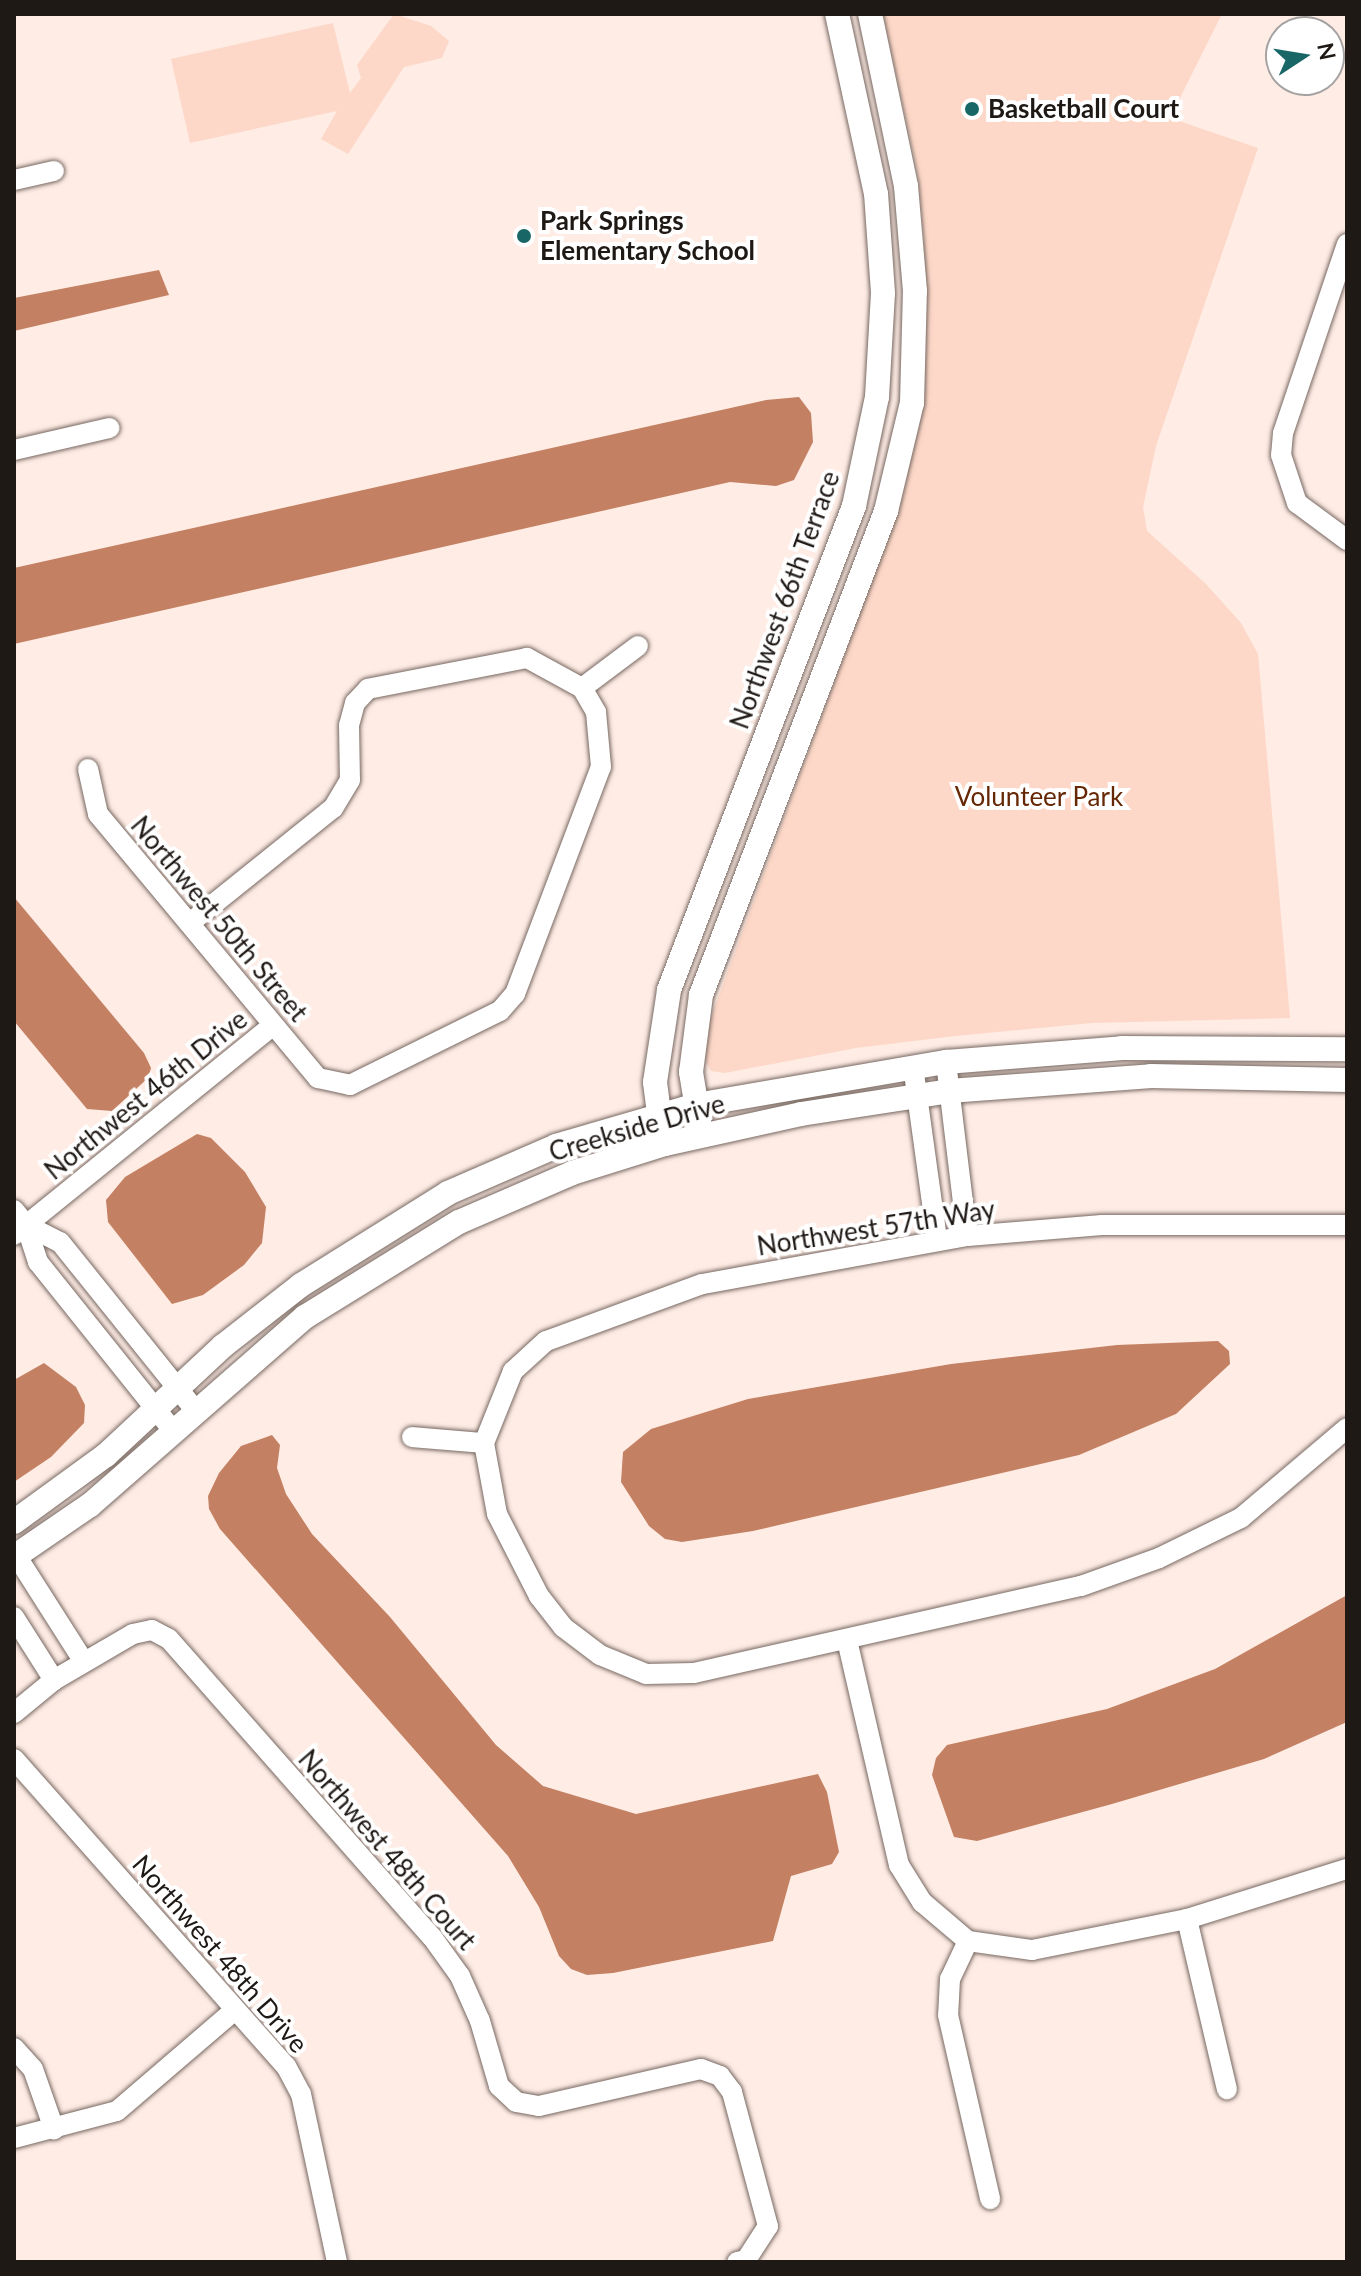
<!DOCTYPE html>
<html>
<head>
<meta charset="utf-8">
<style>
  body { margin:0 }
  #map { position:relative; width:1361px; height:2276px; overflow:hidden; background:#feece5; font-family:Lato,sans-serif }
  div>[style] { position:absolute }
  .green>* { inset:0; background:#fdd8c8 }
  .water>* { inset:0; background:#c48062 }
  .roads { filter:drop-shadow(0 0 2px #776861) drop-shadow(0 0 2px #776861) }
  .minor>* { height:20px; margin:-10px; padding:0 10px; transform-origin:10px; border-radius:10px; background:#fff }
  .tertiary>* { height:24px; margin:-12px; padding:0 12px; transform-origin:12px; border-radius:12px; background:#fff }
  .dots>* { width:22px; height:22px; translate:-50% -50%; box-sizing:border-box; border:4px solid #fff; border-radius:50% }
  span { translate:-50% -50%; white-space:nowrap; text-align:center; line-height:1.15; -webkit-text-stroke:8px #fff; paint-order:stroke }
  .poi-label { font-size:26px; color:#1f1916; font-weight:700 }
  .left { translate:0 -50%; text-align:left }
  .street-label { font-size:26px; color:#1f1916 }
  .park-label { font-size:26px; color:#652704 }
  .frame { position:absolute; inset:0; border:16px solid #1f1916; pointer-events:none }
  .north { position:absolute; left:1265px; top:16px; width:80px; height:80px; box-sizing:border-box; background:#fff; border:2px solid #a5a3a2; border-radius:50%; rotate:78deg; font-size:22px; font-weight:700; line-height:32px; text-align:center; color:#1f1916 }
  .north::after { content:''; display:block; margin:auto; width:28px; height:36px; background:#186666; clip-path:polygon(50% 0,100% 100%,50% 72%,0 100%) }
</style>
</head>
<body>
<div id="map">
  <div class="green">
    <i style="clip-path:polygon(394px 14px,431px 26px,449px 41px,442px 58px,404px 67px,348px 154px,321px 139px,337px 111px,190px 143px,171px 59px,333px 23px,350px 93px,361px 78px,357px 65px)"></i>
    <i style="clip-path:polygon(883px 14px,1222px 14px,1170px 118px,1258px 148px,1156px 446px,1143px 507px,1147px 531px,1206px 584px,1241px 623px,1258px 654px,1290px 1018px,1092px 1023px,955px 1036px,856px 1048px,725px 1073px,711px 1071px,703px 1057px,705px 1033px,898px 509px,922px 329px,924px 240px,918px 175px)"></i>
  </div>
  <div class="water">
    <i style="clip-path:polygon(159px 270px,169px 295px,14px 331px,14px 298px)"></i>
    <i style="clip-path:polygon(799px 397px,811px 413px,813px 442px,794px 480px,776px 486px,730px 482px,14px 644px,14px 568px,766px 400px)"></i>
    <i style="clip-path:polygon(14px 897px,144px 1053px,151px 1068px,148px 1078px,112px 1111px,87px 1109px,14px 1021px)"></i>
    <i style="clip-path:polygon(197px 1134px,211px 1138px,245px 1172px,266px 1207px,262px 1243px,244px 1265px,203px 1295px,172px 1304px,108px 1222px,106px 1200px,125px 1177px)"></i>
    <i style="clip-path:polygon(1218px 1341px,1229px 1351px,1230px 1364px,1176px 1414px,1079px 1455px,753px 1531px,682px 1542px,665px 1539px,649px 1526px,621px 1482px,623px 1452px,651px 1429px,748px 1399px,951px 1364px,1117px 1345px)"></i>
    <i style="clip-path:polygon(44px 1363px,76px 1387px,85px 1405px,84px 1423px,51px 1457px,14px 1482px,14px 1380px)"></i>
    <i style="clip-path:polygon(272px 1435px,280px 1445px,277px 1468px,286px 1494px,312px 1534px,390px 1617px,496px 1745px,543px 1786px,636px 1814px,818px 1774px,827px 1792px,839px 1852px,832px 1864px,791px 1876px,773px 1941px,613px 1973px,587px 1975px,571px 1969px,559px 1956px,539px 1907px,508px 1856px,220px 1529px,209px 1509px,208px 1496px,219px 1473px,241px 1446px)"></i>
    <i style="clip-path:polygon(1347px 1595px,1347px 1722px,1264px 1759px,1112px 1804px,977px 1841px,954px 1837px,932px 1775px,936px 1758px,947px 1745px,1107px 1709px,1215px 1669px)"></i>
  </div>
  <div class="roads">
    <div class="minor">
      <i style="left:14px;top:180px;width:41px;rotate:-12.7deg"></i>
      <i style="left:1347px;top:244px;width:200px;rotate:108.7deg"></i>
      <i style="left:1283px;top:433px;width:22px;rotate:95deg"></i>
      <i style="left:1281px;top:455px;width:51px;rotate:71.6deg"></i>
      <i style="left:1297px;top:503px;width:62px;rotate:36.5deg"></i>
      <i style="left:14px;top:450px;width:98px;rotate:-13deg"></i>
      <i style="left:582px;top:688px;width:70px;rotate:-36.9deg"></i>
      <i style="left:88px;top:769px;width:46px;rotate:77.5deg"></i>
      <i style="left:98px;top:814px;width:344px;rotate:50.2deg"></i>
      <i style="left:318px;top:1078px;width:33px;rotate:12deg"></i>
      <i style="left:350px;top:1085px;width:167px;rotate:-26.3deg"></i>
      <i style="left:500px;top:1011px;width:23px;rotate:-49deg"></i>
      <i style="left:515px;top:994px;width:243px;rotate:-69.3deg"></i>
      <i style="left:601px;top:767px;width:55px;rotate:-95.2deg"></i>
      <i style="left:596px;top:712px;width:28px;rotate:-120deg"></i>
      <i style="left:582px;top:688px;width:63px;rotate:-151.4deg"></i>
      <i style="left:527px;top:658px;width:162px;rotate:169deg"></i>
      <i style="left:368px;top:689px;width:19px;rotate:133deg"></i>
      <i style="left:355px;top:703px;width:23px;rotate:105deg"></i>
      <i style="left:349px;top:725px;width:55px;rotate:89deg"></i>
      <i style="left:350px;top:780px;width:33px;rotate:121deg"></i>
      <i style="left:333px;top:808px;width:184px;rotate:141.2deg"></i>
      <i style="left:946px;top:1062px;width:175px;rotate:83.1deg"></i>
      <i style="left:913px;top:1066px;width:176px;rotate:82.1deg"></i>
      <i style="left:14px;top:1210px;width:19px;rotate:51deg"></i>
      <i style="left:26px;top:1225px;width:39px;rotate:72deg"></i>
      <i style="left:38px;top:1262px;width:218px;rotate:51.3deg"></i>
      <i style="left:26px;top:1225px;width:38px;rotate:27deg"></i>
      <i style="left:60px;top:1242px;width:217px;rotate:51.2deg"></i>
      <i style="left:1347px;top:1225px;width:245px;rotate:180deg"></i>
      <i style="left:1102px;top:1225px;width:135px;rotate:175.3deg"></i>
      <i style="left:967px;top:1236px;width:269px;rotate:169.7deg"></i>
      <i style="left:702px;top:1284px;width:166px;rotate:159.9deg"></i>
      <i style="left:546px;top:1341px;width:45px;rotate:137.7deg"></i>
      <i style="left:513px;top:1371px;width:78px;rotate:111.9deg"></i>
      <i style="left:484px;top:1443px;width:72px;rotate:79.6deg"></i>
      <i style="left:497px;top:1514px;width:92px;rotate:62.9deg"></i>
      <i style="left:539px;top:1596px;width:39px;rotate:52deg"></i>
      <i style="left:563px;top:1627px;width:46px;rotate:37.1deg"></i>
      <i style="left:600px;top:1655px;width:50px;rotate:22.4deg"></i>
      <i style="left:646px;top:1674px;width:48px;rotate:-1.2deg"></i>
      <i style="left:694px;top:1673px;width:397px;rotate:-12.7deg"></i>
      <i style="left:1081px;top:1586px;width:83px;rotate:-19.7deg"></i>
      <i style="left:1159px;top:1558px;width:91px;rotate:-26deg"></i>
      <i style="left:1241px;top:1518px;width:139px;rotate:-40.3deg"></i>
      <i style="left:14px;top:1235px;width:333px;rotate:-39deg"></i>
      <i style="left:412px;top:1437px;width:72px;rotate:4.8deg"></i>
      <i style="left:14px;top:1552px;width:130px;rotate:57.5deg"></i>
      <i style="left:14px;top:1617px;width:75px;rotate:57.6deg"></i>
      <i style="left:847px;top:1640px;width:231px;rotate:77deg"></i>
      <i style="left:899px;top:1865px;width:44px;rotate:58.1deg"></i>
      <i style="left:922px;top:1902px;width:60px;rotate:40.3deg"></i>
      <i style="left:968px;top:1941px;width:65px;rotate:8deg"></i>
      <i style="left:1032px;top:1950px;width:158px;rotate:-11.3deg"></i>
      <i style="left:1187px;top:1919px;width:168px;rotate:-17.4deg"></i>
      <i style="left:14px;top:1713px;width:52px;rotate:-39.5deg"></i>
      <i style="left:54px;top:1680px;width:91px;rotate:-30.2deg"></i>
      <i style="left:133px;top:1634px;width:19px;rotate:-12deg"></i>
      <i style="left:152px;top:1630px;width:19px;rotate:28deg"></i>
      <i style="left:169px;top:1639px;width:397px;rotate:48.6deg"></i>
      <i style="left:432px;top:1937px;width:48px;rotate:54.3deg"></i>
      <i style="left:460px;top:1976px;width:49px;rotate:66deg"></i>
      <i style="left:480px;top:2021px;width:68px;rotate:73.7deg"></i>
      <i style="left:499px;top:2086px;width:23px;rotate:43deg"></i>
      <i style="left:516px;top:2102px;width:23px;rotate:10deg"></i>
      <i style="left:539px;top:2106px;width:166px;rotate:-12.9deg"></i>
      <i style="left:701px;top:2069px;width:20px;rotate:20deg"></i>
      <i style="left:720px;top:2076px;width:20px;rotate:53deg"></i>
      <i style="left:732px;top:2092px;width:139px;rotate:75deg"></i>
      <i style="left:768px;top:2226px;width:40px;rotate:122.9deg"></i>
      <i style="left:746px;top:2260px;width:9px;rotate:167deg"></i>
      <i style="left:14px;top:1759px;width:410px;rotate:48.5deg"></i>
      <i style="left:286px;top:2066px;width:32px;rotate:62deg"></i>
      <i style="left:301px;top:2094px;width:172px;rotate:77.9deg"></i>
      <i style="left:1187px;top:1919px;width:175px;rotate:76.8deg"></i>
      <i style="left:968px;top:1941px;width:42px;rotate:115.3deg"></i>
      <i style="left:950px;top:1979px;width:36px;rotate:93deg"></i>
      <i style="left:948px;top:2015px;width:189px;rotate:77.1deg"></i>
      <i style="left:14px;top:2048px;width:28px;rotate:48deg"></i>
      <i style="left:33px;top:2069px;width:64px;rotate:70.7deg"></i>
      <i style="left:14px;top:2138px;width:106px;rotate:-14.7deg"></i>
      <i style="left:117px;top:2111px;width:155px;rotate:-40.6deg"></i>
    </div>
    <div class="tertiary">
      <i style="left:699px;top:1121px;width:50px;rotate:-99.3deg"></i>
      <i style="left:691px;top:1072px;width:78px;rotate:-82.6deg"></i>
      <i style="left:701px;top:995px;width:518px;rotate:-69.08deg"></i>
      <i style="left:886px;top:511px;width:111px;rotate:-76.5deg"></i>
      <i style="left:912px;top:403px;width:112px;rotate:-88.5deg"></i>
      <i style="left:915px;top:291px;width:105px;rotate:-94.9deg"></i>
      <i style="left:906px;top:186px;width:176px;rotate:-101.8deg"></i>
      <i style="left:661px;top:1129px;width:47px;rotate:-97.3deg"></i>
      <i style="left:655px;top:1082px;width:93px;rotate:-81.3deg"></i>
      <i style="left:669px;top:990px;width:518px;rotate:-69.08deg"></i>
      <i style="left:854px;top:506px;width:111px;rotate:-78.1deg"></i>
      <i style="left:877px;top:397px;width:104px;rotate:-86.7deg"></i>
      <i style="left:883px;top:293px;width:99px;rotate:-94deg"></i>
      <i style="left:876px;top:194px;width:184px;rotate:-102.2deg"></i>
      <i style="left:14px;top:1522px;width:114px;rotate:-36.1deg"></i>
      <i style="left:106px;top:1455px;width:160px;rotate:-43deg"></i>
      <i style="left:223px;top:1346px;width:99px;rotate:-38deg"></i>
      <i style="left:301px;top:1285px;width:173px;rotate:-32deg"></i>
      <i style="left:448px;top:1193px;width:118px;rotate:-23.5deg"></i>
      <i style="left:556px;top:1146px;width:146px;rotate:-16.3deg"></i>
      <i style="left:696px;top:1105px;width:254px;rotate:-9.8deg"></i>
      <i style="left:946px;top:1062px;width:177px;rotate:-4.5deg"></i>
      <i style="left:1122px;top:1048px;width:225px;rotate:0.3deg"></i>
      <i style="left:14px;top:1557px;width:92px;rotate:-34.4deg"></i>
      <i style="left:90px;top:1505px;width:286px;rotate:-41.2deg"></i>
      <i style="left:305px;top:1317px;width:181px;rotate:-31.7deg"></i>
      <i style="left:459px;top:1222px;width:123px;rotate:-23.4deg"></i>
      <i style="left:572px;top:1173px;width:97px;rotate:-17.3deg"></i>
      <i style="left:665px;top:1144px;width:139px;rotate:-12.4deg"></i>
      <i style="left:801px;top:1114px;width:150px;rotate:-8.8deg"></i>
      <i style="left:949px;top:1091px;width:203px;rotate:-4.2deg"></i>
      <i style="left:1151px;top:1076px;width:196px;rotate:1.2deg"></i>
    </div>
  </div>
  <div class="dots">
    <i style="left:972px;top:109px;background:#186666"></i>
    <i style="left:524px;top:236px;background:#186666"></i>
  </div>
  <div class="poi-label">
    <span class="left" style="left:988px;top:109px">Basketball Court</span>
    <span class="left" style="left:540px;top:236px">Park Springs<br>Elementary School</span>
  </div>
  <div class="street-label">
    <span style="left:785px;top:600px;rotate:-70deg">Northwest 66th Terrace</span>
    <span style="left:219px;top:919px;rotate:50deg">Northwest 50th Street</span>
    <span style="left:146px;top:1095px;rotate:-39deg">Northwest 46th Drive</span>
    <span style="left:637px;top:1128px;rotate:-16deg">Creekside Drive</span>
    <span style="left:876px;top:1228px;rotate:-9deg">Northwest 57th Way</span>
    <span style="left:387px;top:1850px;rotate:49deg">Northwest 48th Court</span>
    <span style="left:220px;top:1954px;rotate:49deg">Northwest 48th Drive</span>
  </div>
  <div class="park-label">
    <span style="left:1039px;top:797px">Volunteer Park</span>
  </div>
  <div class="frame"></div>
  <div class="north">N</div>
</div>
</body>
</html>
